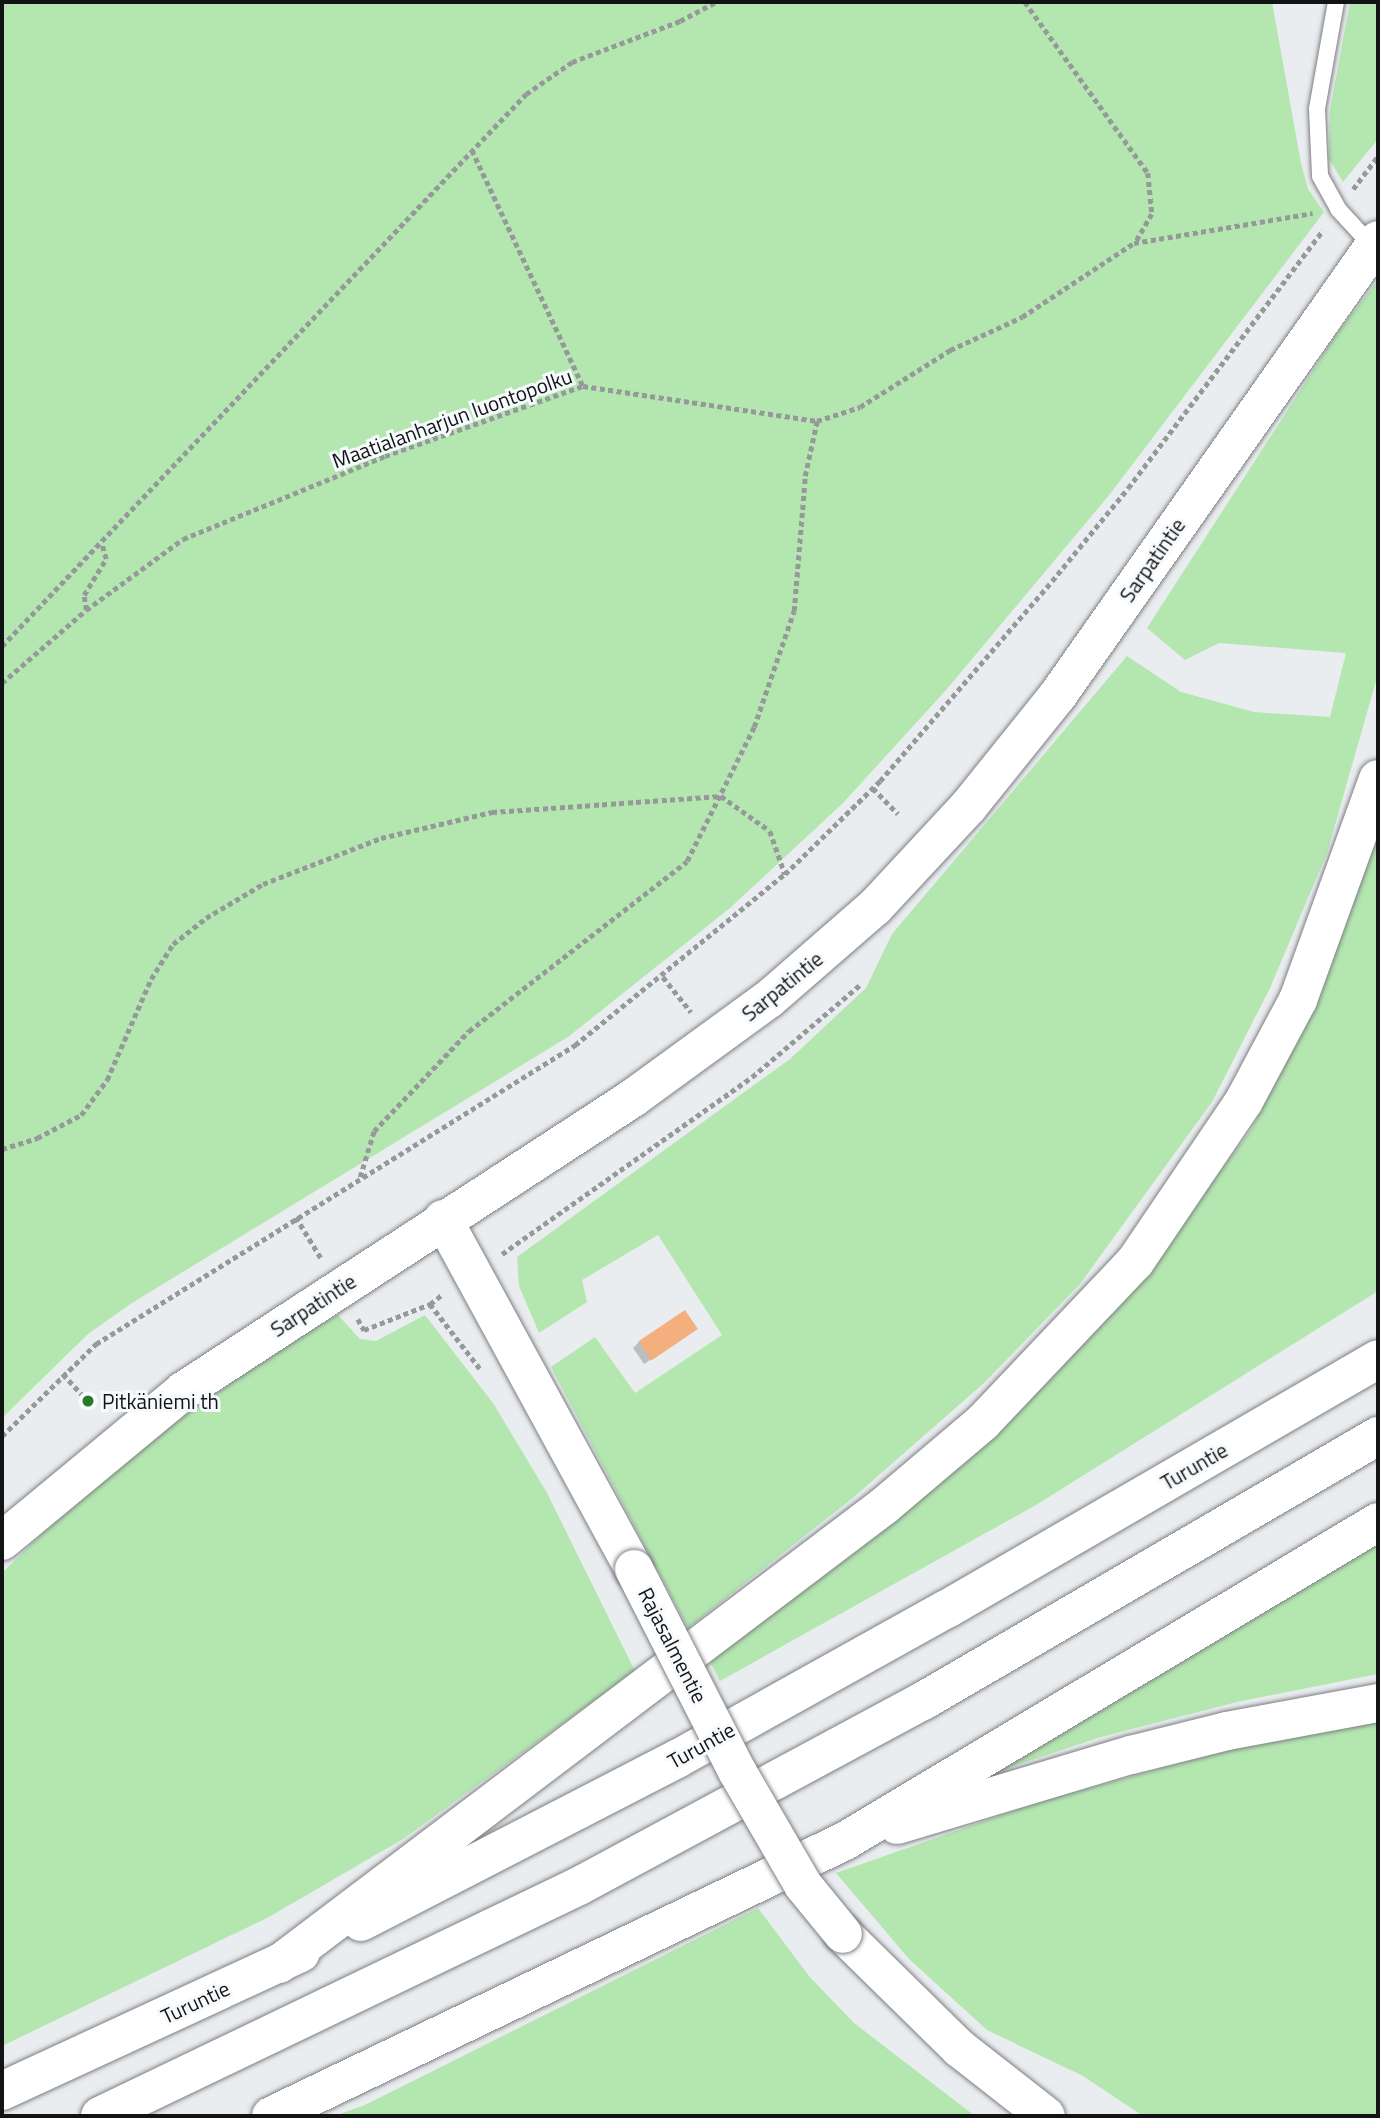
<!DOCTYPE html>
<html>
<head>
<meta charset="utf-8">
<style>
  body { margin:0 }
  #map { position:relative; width:1380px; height:2118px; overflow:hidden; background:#eaedef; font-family:"Titillium Web",sans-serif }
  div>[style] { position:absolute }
  .green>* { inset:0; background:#b4e7b0 }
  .shadow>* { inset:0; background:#0003 }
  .building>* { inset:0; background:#f4af7e; transform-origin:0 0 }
  .path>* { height:4.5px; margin-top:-2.25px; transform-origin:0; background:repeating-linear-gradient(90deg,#96999a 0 5px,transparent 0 8.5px) }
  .roads { filter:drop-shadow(0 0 2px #7d7f82) drop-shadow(0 0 2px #7d7f82) }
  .lane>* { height:16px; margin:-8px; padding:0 8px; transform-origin:8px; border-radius:8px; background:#fff }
  .secondary>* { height:38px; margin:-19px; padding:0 19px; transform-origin:19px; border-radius:19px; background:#fff }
  .highway>* { height:38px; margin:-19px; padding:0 19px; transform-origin:19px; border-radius:19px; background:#fff }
  .bridges { filter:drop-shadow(0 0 2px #7d7f82) drop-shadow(0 0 2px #7d7f82) }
  .secondary-bridge>* { height:38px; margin:-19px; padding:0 19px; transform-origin:19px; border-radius:19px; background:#fff }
  .dots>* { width:19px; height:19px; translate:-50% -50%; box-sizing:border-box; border:4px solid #f7fafc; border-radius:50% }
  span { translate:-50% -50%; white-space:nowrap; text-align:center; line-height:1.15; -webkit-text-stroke:6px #f7fafc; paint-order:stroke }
  .street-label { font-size:21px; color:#121314 }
  .poi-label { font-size:21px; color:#121314 }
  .left { translate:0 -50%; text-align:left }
  .frame { position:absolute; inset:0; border:4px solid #121314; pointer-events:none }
</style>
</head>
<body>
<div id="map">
  <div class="green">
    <i style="clip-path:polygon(2px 2px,1272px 2px,1301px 163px,1308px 189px,1324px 212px,1110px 494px,947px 689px,843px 803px,730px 908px,568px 1037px,132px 1303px,88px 1334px,2px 1418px)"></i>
    <i style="clip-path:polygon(1350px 2px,1378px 2px,1378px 139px,1343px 182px,1329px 159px,1330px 110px)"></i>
    <i style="clip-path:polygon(1378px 280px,1378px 674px,1327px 853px,1270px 988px,1212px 1102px,1080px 1284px,984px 1383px,854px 1497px,688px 1628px,551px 1367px,595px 1337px,635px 1393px,722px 1335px,658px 1235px,582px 1280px,587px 1302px,539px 1333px,519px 1286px,517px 1257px,790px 1059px,866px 988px,892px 934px,1127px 656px,1181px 692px,1254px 712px,1330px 717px,1346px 653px,1219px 643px,1185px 660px,1147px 628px,1336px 335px)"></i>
    <i style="clip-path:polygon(1378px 833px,1378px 1291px,1036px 1505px,720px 1681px,707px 1656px,1146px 1269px,1251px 1130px,1310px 1007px)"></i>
    <i style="clip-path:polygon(338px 1315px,360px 1339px,376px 1341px,425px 1315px,493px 1403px,546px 1491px,635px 1671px,403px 1839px,269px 1917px,2px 2046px,2px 1573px,62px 1514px,182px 1417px,288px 1343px)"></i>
    <i style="clip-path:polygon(1378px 1539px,1378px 1674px,1237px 1702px,1101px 1737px,963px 1783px)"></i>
    <i style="clip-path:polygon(1378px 1722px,1378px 2116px,1143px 2116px,1083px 2076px,987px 2030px,909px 1959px,836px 1873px,1039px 1802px,1238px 1747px)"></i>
    <i style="clip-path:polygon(758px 1908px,809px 1976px,854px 2023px,975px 2116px,334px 2116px,365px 2105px)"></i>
  </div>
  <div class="shadow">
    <i style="clip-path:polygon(690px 1334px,644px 1364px,633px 1348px,639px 1342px)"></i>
  </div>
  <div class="building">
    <i style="left:685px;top:1310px;width:23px;height:56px;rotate:56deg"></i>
  </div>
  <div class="path">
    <i style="left:1025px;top:2px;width:211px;rotate:54.3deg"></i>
    <i style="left:1148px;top:173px;width:41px;rotate:84.4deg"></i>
    <i style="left:1152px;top:214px;width:34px;rotate:120deg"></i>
    <i style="left:472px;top:150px;width:261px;rotate:64.8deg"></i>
    <i style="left:1353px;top:189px;width:41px;rotate:-52.9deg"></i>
    <i style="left:86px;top:610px;width:15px;rotate:-98deg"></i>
    <i style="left:84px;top:595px;width:42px;rotate:-58.6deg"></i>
    <i style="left:106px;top:559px;width:15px;rotate:-106deg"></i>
    <i style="left:2px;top:646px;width:761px;rotate:-46.49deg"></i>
    <i style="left:526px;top:94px;width:56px;rotate:-34.8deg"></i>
    <i style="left:572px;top:62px;width:116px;rotate:-20.8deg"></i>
    <i style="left:680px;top:21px;width:40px;rotate:-28deg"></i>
    <i style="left:2px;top:683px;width:111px;rotate:-41deg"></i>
    <i style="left:86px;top:610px;width:120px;rotate:-36.2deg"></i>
    <i style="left:183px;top:539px;width:218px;rotate:-22.3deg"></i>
    <i style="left:385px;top:456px;width:210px;rotate:-19.5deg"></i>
    <i style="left:583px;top:386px;width:237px;rotate:8.5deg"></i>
    <i style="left:817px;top:421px;width:45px;rotate:-18deg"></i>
    <i style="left:860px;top:407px;width:107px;rotate:-32.3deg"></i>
    <i style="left:950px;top:350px;width:79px;rotate:-24.6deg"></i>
    <i style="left:1022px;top:317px;width:134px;rotate:-33.5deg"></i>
    <i style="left:1134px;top:243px;width:181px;rotate:-9.5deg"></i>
    <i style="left:873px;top:788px;width:36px;rotate:46deg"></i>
    <i style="left:663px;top:977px;width:45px;rotate:51.3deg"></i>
    <i style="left:2px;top:1149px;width:37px;rotate:-17deg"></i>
    <i style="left:37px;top:1138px;width:50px;rotate:-27.6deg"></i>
    <i style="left:81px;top:1115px;width:44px;rotate:-53.4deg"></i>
    <i style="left:107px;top:1080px;width:110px;rotate:-66.5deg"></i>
    <i style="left:151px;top:979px;width:41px;rotate:-57.8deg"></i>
    <i style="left:173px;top:944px;width:42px;rotate:-38.2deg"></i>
    <i style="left:206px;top:918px;width:66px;rotate:-30.8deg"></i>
    <i style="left:263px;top:884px;width:127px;rotate:-21.3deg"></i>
    <i style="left:381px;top:838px;width:114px;rotate:-13.2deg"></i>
    <i style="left:492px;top:812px;width:230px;rotate:-4deg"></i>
    <i style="left:721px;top:796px;width:60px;rotate:35.5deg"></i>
    <i style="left:770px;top:831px;width:46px;rotate:70.8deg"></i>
    <i style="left:360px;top:1177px;width:48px;rotate:-73.1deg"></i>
    <i style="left:374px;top:1131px;width:138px;rotate:-46.5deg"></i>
    <i style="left:469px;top:1031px;width:276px;rotate:-37.9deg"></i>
    <i style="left:687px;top:861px;width:150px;rotate:-63.4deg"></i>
    <i style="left:754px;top:727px;width:123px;rotate:-71deg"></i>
    <i style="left:794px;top:611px;width:135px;rotate:-85.3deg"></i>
    <i style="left:805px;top:476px;width:56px;rotate:-77.7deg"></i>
    <i style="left:296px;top:1217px;width:48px;rotate:58.6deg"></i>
    <i style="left:502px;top:1254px;width:306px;rotate:-35.3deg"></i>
    <i style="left:752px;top:1077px;width:143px;rotate:-40.5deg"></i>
    <i style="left:430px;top:1304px;width:16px;rotate:-38deg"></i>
    <i style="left:358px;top:1319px;width:13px;rotate:61deg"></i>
    <i style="left:364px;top:1330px;width:71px;rotate:-21.5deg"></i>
    <i style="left:430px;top:1304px;width:83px;rotate:52.3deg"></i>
    <i style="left:63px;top:1374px;width:37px;rotate:47deg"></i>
    <i style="left:2px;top:1436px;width:132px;rotate:-44.4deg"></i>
    <i style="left:96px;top:1344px;width:565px;rotate:-31.97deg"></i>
    <i style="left:575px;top:1045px;width:271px;rotate:-39.2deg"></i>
    <i style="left:785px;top:874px;width:133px;rotate:-44.4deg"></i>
    <i style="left:880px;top:781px;width:264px;rotate:-49.3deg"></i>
    <i style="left:1052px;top:581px;width:120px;rotate:-50.7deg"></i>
    <i style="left:1128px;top:488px;width:323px;rotate:-52.9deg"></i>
  </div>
  <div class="roads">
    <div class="lane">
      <i style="left:1336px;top:2px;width:109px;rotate:100.1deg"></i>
      <i style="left:1317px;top:109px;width:67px;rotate:87.4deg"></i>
      <i style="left:1320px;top:176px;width:38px;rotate:61deg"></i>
      <i style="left:1338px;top:209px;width:52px;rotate:47.4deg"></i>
    </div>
    <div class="secondary">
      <i style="left:443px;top:1219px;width:399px;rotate:61.4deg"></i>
      <i style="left:2px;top:1541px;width:235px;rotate:-39.6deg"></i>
      <i style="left:183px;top:1391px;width:537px;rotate:-33.07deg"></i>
      <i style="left:633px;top:1098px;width:168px;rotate:-36.1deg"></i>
      <i style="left:769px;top:999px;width:140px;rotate:-41deg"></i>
      <i style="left:875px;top:907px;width:137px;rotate:-47.1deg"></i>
      <i style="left:968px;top:807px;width:144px;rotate:-51.2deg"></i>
      <i style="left:1058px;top:695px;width:556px;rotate:-54.88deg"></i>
      <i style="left:843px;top:1934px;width:163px;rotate:44.5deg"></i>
      <i style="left:959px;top:2048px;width:110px;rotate:38deg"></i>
    </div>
    <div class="highway">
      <i style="left:897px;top:1825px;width:244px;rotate:-16.7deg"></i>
      <i style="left:1131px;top:1755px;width:99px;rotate:-14deg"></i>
      <i style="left:1227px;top:1731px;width:154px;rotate:-10.5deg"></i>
      <i style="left:361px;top:1922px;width:356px;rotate:-27.3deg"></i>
      <i style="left:677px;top:1759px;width:309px;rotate:-29.1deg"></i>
      <i style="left:947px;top:1609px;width:498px;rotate:-30.1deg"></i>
      <i style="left:279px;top:1964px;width:759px;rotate:-37.13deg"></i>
      <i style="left:884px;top:1506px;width:130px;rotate:-40.3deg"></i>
      <i style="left:983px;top:1422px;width:221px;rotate:-46.5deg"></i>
      <i style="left:1135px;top:1262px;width:194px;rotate:-55.9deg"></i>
      <i style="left:1244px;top:1101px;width:115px;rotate:-61.9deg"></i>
      <i style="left:1298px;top:1000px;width:235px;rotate:-70.1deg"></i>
      <i style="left:2px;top:2091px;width:329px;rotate:-24.8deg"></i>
      <i style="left:100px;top:2116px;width:531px;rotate:-25.65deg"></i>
      <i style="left:579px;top:1886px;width:391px;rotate:-28.3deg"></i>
      <i style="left:923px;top:1701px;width:527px;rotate:-30.22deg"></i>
      <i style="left:271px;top:2116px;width:636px;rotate:-25.6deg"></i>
      <i style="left:845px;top:1841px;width:621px;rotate:-30.9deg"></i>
    </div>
  </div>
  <div class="bridges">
    <div class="secondary-bridge">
      <i style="left:634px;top:1569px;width:227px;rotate:63deg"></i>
      <i style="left:737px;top:1771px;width:132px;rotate:59.9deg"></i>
      <i style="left:803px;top:1885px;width:63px;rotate:50.8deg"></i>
    </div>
  </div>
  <div class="dots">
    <i style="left:88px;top:1401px;background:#277b26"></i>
  </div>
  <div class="street-label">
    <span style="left:452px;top:418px;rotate:-20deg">Maatialanharjun luontopolku</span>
    <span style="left:1152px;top:560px;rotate:-55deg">Sarpatintie</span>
    <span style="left:782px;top:986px;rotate:-39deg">Sarpatintie</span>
    <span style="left:313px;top:1305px;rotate:-33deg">Sarpatintie</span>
    <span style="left:1194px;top:1466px;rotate:-30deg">Turuntie</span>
    <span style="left:673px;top:1645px;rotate:63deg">Rajasalmentie</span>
    <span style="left:701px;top:1745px;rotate:-29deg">Turuntie</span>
    <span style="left:195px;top:2002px;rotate:-25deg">Turuntie</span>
  </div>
  <div class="poi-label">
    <span class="left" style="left:102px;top:1401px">Pitkäniemi th</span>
  </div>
  <div class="frame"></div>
</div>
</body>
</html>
